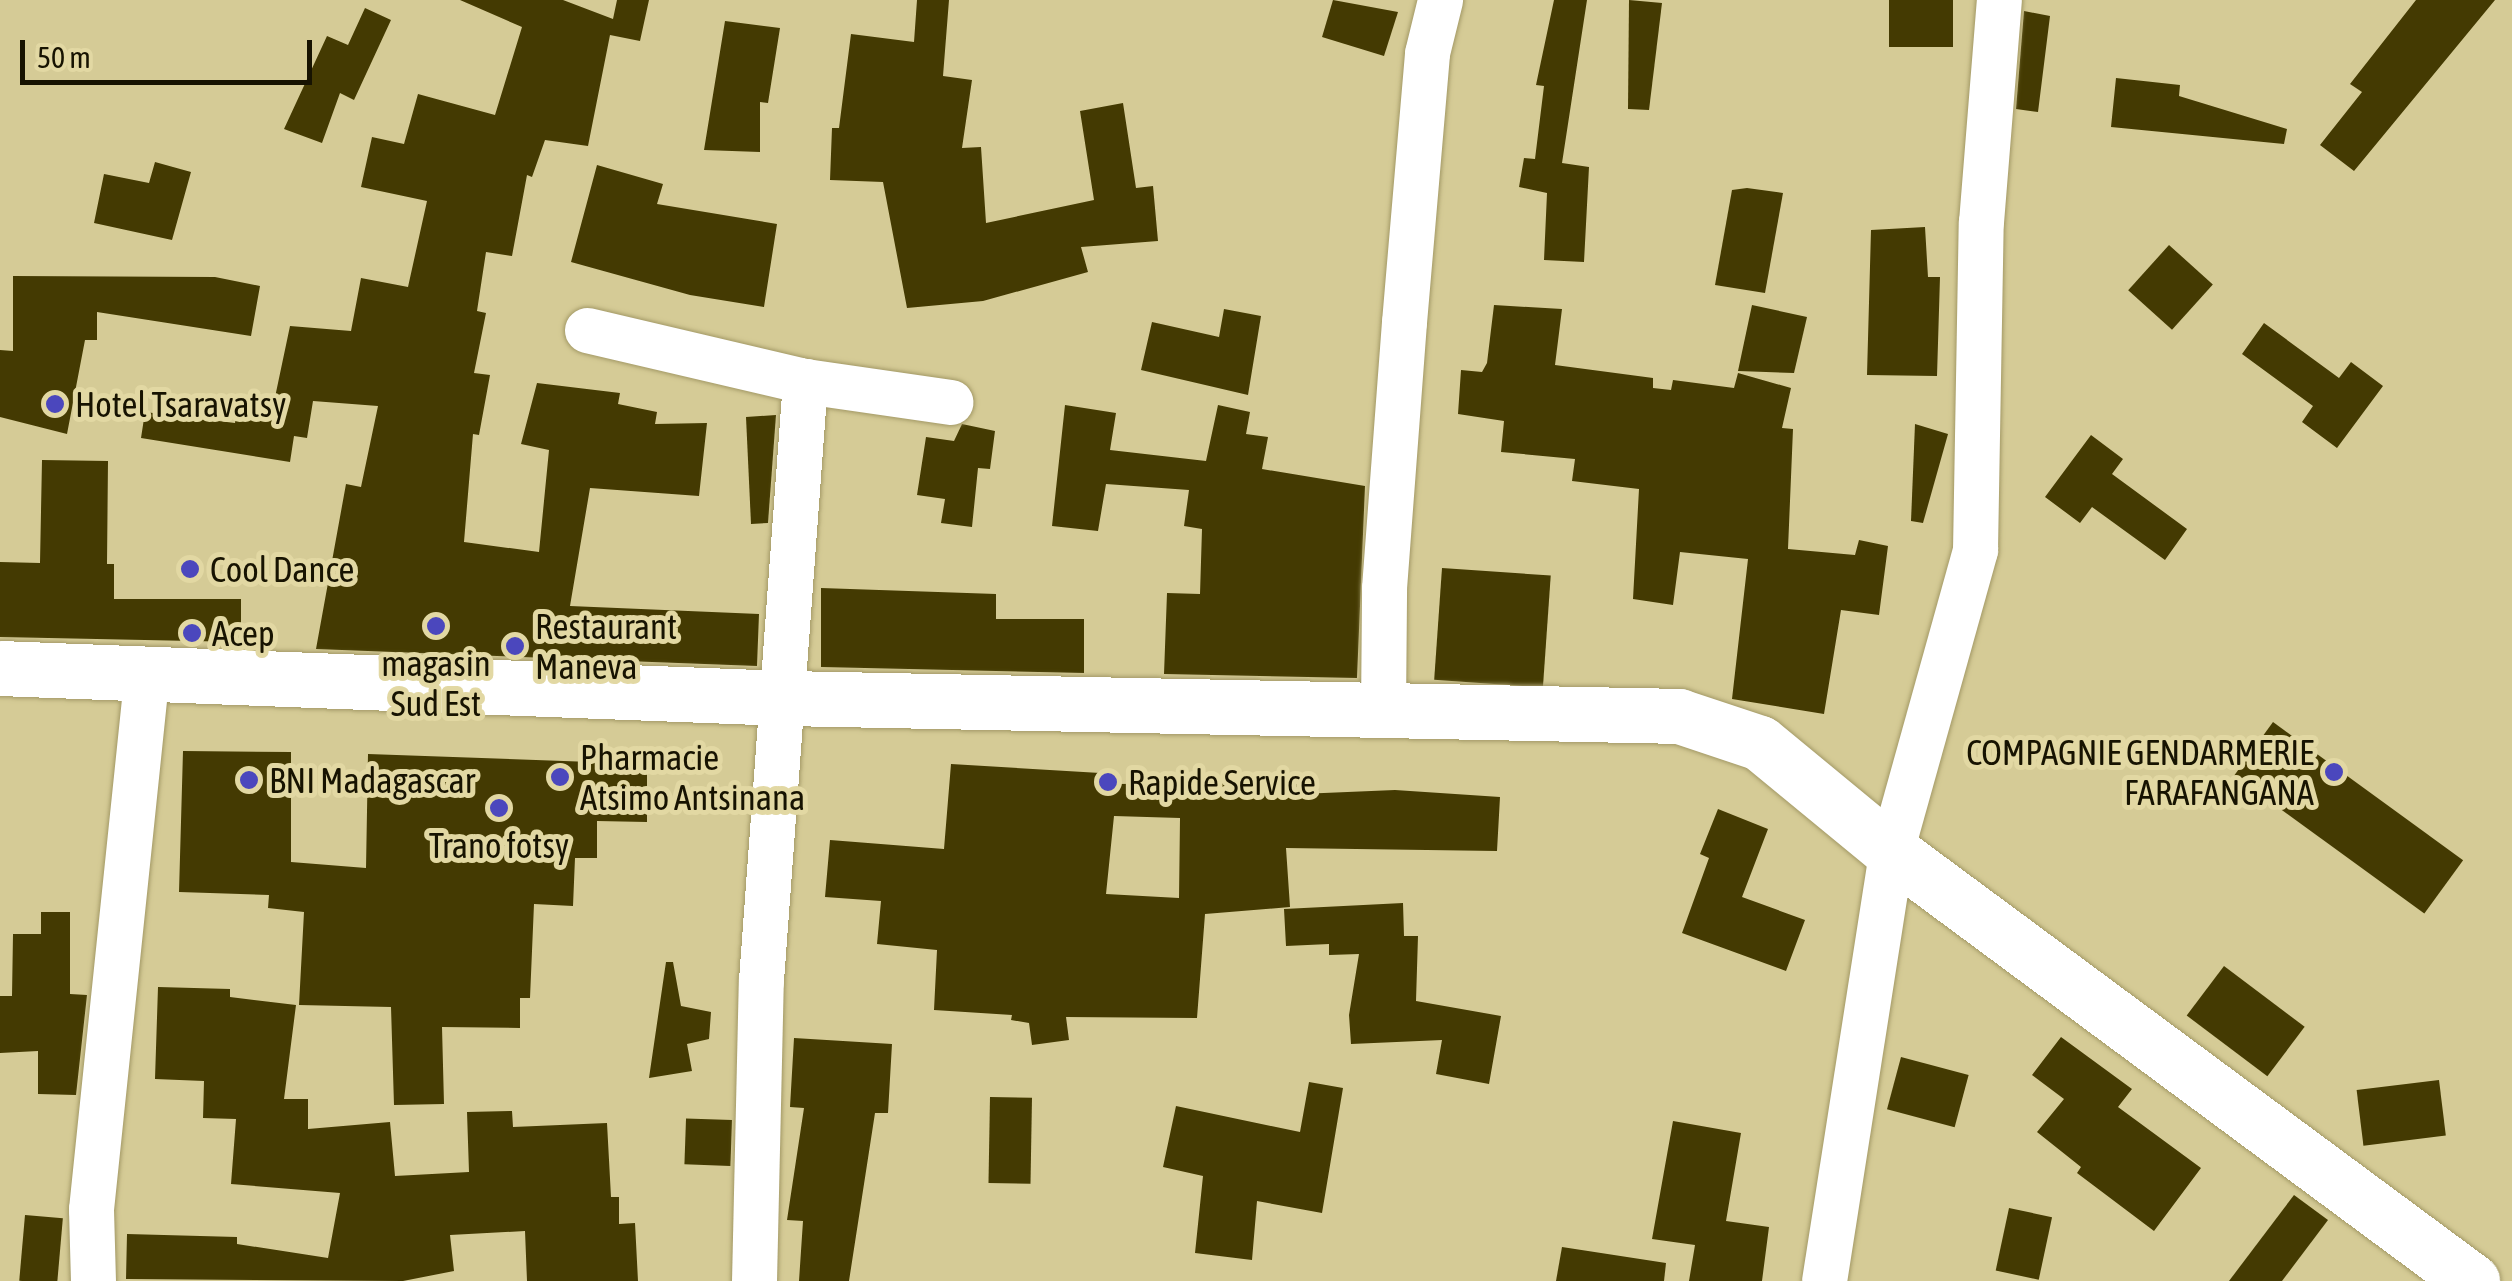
<!DOCTYPE html>
<html>
<head>
<meta charset="utf-8">
<style>
  body { margin:0 }
  #map { position:relative; width:2512px; height:1281px; overflow:hidden; background:#d5cb96; font-family:"Asap Condensed",sans-serif }
  div>[style] { position:absolute }
  .building>* { inset:0; background:#443a02; transform-origin:0 0 }
  .roads { filter:drop-shadow(0 0 2px #a39966) drop-shadow(0 0 2px #a39966) }
  .street>* { height:45px; margin:-22.5px; padding:0 22.5px; transform-origin:22.5px; border-radius:22.5px; background:#fff }
  .secondary>* { height:55px; margin:-27.5px; padding:0 27.5px; transform-origin:27.5px; border-radius:27.5px; background:#fff }
  .dots>* { width:28px; height:28px; translate:-50% -50%; box-sizing:border-box; border:5px solid #e2d8a3; border-radius:50% }
  span { translate:-50% -50%; white-space:nowrap; text-align:center; line-height:1.15; -webkit-text-stroke:10px #e2d8a3; paint-order:stroke }
  .poi-label { font-size:35px; color:#171301 }
  .left { translate:0 -50%; text-align:left }
  .right { translate:-100% -50%; text-align:right }
  .scale { position:absolute; left:20px; top:40px; width:292px; height:45px; box-sizing:border-box; border:5px solid #171301; border-top:0; padding-left:12px; font-size:30px; line-height:35px; white-space:nowrap; color:#171301; -webkit-text-stroke:8px #e2d8a3; paint-order:stroke }
</style>
</head>
<body>
<div id="map">
  <div class="building">
    <i style="clip-path:polygon(460px 0,563px 0,613px 19px,617px 0,649px 0,640px 41px,610px 35px,588px 146px,545px 140px,532px 177px,527px 175px,512px 256px,486px 252px,477px 311px,486px 313px,474px 373px,490px 375px,479px 435px,473px 434px,464px 542px,539px 552px,549px 450px,521px 444px,537px 383px,620px 393px,618px 404px,657px 412px,655px 424px,707px 423px,699px 496px,590px 488px,570px 606px,759px 614px,757px 666px,316px 649px,346px 484px,361px 487px,378px 406px,313px 401px,307px 438px,294px 436px,290px 462px,141px 438px,145px 412px,235px 423px,239px 397px,274px 402px,290px 326px,351px 331px,361px 278px,408px 287px,427px 201px,361px 187px,372px 137px,404px 144px,418px 94px,495px 115px,522px 27px)"></i>
    <i style="clip-path:polygon(917px 0,949px 0,943px 76px,972px 80px,962px 148px,981px 147px,986px 223px,1094px 200px,1080px 111px,1123px 103px,1136px 188px,1153px 186px,1158px 241px,1081px 247px,1088px 272px,983px 301px,907px 308px,883px 182px,830px 180px,832px 128px,839px 128px,851px 34px,914px 42px)"></i>
    <i style="clip-path:polygon(1333px 0,1398px 12px,1384px 56px,1322px 37px)"></i>
    <i style="clip-path:polygon(1554px 0,1587px 0,1562px 163px,1589px 167px,1584px 262px,1544px 260px,1547px 193px,1519px 187px,1524px 158px,1535px 159px,1544px 86px,1536px 85px)"></i>
    <i style="clip-path:polygon(1629px 0,1662px 3px,1649px 110px,1628px 109px)"></i>
    <i style="left:1889px;top:0;width:64px;height:47px"></i>
    <i style="clip-path:polygon(2416px 0,2495px 0,2354px 171px,2320px 145px,2362px 92px,2350px 84px)"></i>
    <i style="clip-path:polygon(365px 8px,391px 20px,354px 100px,340px 93px,322px 143px,284px 129px,327px 36px,348px 45px)"></i>
    <i style="clip-path:polygon(2024px 11px,2050px 16px,2038px 112px,2016px 109px)"></i>
    <i style="clip-path:polygon(725px 21px,780px 28px,768px 103px,760px 102px,760px 152px,704px 150px)"></i>
    <i style="clip-path:polygon(2116px 78px,2180px 85px,2179px 96px,2287px 129px,2284px 144px,2111px 127px)"></i>
    <i style="clip-path:polygon(155px 162px,191px 172px,172px 240px,94px 223px,104px 174px,149px 183px)"></i>
    <i style="clip-path:polygon(597px 165px,663px 184px,657px 204px,777px 224px,764px 307px,690px 295px,571px 262px)"></i>
    <i style="clip-path:polygon(1747px 188px,1783px 193px,1765px 293px,1715px 285px,1732px 190px)"></i>
    <i style="clip-path:polygon(1925px 227px,1928px 277px,1940px 277px,1937px 376px,1867px 375px,1871px 230px)"></i>
    <i style="left:2169px;top:245px;width:59px;height:61px;rotate:42deg"></i>
    <i style="clip-path:polygon(13px 276px,215px 277px,260px 286px,251px 336px,97px 312px,97px 340px,85px 340px,67px 434px,0 417px,0 350px,13px 351px)"></i>
    <i style="clip-path:polygon(1494px 305px,1562px 309px,1555px 365px,1653px 378px,1653px 388px,1671px 390px,1673px 380px,1734px 388px,1738px 373px,1791px 388px,1782px 428px,1793px 429px,1788px 549px,1855px 555px,1859px 540px,1888px 546px,1879px 615px,1841px 610px,1824px 714px,1732px 699px,1748px 559px,1680px 552px,1673px 605px,1633px 599px,1639px 489px,1572px 481px,1575px 459px,1501px 452px,1504px 421px,1458px 414px,1461px 370px,1482px 372px,1487px 363px)"></i>
    <i style="clip-path:polygon(1752px 305px,1807px 317px,1794px 373px,1738px 371px)"></i>
    <i style="clip-path:polygon(1224px 309px,1261px 316px,1248px 395px,1141px 370px,1152px 322px,1219px 337px)"></i>
    <i style="clip-path:polygon(2264px 323px,2339px 378px,2351px 362px,2383px 386px,2337px 448px,2302px 422px,2313px 406px,2242px 354px)"></i>
    <i style="clip-path:polygon(1065px 405px,1116px 413px,1110px 450px,1206px 461px,1218px 405px,1250px 412px,1246px 434px,1268px 437px,1262px 469px,1365px 486px,1357px 678px,1164px 674px,1167px 593px,1200px 594px,1202px 529px,1184px 526px,1189px 490px,1106px 484px,1098px 531px,1052px 526px)"></i>
    <i style="clip-path:polygon(776px 415px,768px 523px,751px 524px,746px 417px)"></i>
    <i style="clip-path:polygon(962px 424px,995px 431px,990px 469px,978px 468px,972px 527px,941px 523px,945px 499px,917px 495px,926px 437px,954px 441px)"></i>
    <i style="clip-path:polygon(1915px 424px,1948px 434px,1923px 523px,1911px 521px)"></i>
    <i style="clip-path:polygon(2091px 435px,2123px 459px,2112px 474px,2187px 529px,2165px 560px,2092px 507px,2080px 523px,2045px 497px)"></i>
    <i style="clip-path:polygon(42px 460px,108px 461px,107px 564px,114px 564px,114px 599px,241px 599px,241px 642px,0 637px,0 562px,40px 563px)"></i>
    <i style="left:1442px;top:568px;width:109px;height:112px;rotate:4deg"></i>
    <i style="clip-path:polygon(821px 588px,996px 594px,996px 619px,1084px 619px,1084px 673px,821px 667px)"></i>
    <i style="left:2273px;top:722px;width:235px;height:66px;rotate:36deg"></i>
    <i style="clip-path:polygon(183px 751px,291px 752px,291px 862px,366px 868px,368px 754px,647px 764px,647px 822px,597px 821px,597px 858px,575px 858px,573px 906px,534px 904px,530px 998px,520px 998px,520px 1028px,442px 1027px,444px 1104px,394px 1105px,391px 1007px,299px 1005px,304px 912px,268px 908px,269px 895px,179px 892px)"></i>
    <i style="clip-path:polygon(evenodd,951px 764px,1117px 774px,1117px 784px,1300px 782px,1300px 794px,1395px 790px,1500px 797px,1497px 851px,1286px 848px,1290px 907px,1205px 914px,1197px 1018px,1066px 1017px,1069px 1040px,1032px 1045px,1029px 1023px,1011px 1020px,1012px 1015px,934px 1010px,937px 950px,877px 944px,881px 901px,825px 897px,830px 840px,944px 849px,951px 764px,1114px 816px,1180px 818px,1179px 898px,1106px 894px,1114px 816px)"></i>
    <i style="clip-path:polygon(1718px 809px,1768px 829px,1742px 897px,1805px 920px,1786px 971px,1682px 933px,1709px 858px,1700px 854px)"></i>
    <i style="clip-path:polygon(1403px 903px,1404px 936px,1418px 936px,1416px 1001px,1501px 1016px,1489px 1084px,1436px 1074px,1442px 1040px,1351px 1044px,1349px 1015px,1359px 954px,1329px 955px,1329px 944px,1286px 946px,1284px 909px)"></i>
    <i style="clip-path:polygon(41px 912px,70px 912px,70px 994px,87px 995px,76px 1095px,38px 1094px,38px 1051px,0 1053px,0 996px,12px 996px,13px 934px,41px 934px)"></i>
    <i style="clip-path:polygon(666px 962px,673px 962px,681px 1006px,711px 1012px,709px 1039px,687px 1044px,692px 1071px,649px 1078px)"></i>
    <i style="left:2224px;top:966px;width:101px;height:62px;rotate:37deg"></i>
    <i style="clip-path:polygon(158px 987px,230px 989px,230px 997px,296px 1005px,284px 1099px,308px 1099px,308px 1129px,390px 1122px,395px 1176px,469px 1172px,467px 1112px,512px 1111px,513px 1127px,607px 1123px,611px 1197px,619px 1197px,619px 1224px,635px 1223px,638px 1281px,527px 1281px,525px 1231px,450px 1235px,454px 1271px,403px 1281px,126px 1279px,127px 1234px,237px 1237px,237px 1244px,328px 1258px,340px 1193px,231px 1184px,236px 1119px,203px 1118px,204px 1081px,155px 1079px)"></i>
    <i style="clip-path:polygon(2061px 1037px,2132px 1089px,2118px 1107px,2201px 1168px,2154px 1231px,2077px 1173px,2081px 1167px,2037px 1132px,2064px 1099px,2032px 1075px)"></i>
    <i style="clip-path:polygon(794px 1038px,892px 1044px,888px 1113px,875px 1113px,849px 1281px,799px 1281px,803px 1221px,787px 1220px,804px 1108px,790px 1107px)"></i>
    <i style="left:1901px;top:1057px;width:70px;height:54px;rotate:15deg"></i>
    <i style="left:2439px;top:1080px;width:56px;height:83px;rotate:83deg"></i>
    <i style="clip-path:polygon(1309px 1082px,1343px 1088px,1322px 1213px,1257px 1201px,1252px 1260px,1195px 1253px,1203px 1176px,1163px 1167px,1176px 1106px,1300px 1132px)"></i>
    <i style="left:990px;top:1097px;width:42px;height:86px;rotate:1deg"></i>
    <i style="left:732px;top:1120px;width:46px;height:46px;rotate:92deg"></i>
    <i style="clip-path:polygon(1673px 1121px,1741px 1133px,1726px 1221px,1769px 1227px,1762px 1281px,1689px 1281px,1695px 1245px,1652px 1239px)"></i>
    <i style="clip-path:polygon(2294px 1195px,2328px 1220px,2282px 1281px,2229px 1281px)"></i>
    <i style="left:2009px;top:1208px;width:44px;height:64px;rotate:12deg"></i>
    <i style="left:25px;top:1215px;width:38px;height:66px;rotate:5deg"></i>
    <i style="clip-path:polygon(1562px 1247px,1666px 1263px,1664px 1281px,1556px 1281px)"></i>
  </div>
  <div class="roads">
    <div class="street">
      <i style="left:587px;top:330px;width:224px;rotate:13.2deg"></i>
      <i style="left:805px;top:381px;width:147px;rotate:8.2deg"></i>
      <i style="left:1383px;top:711px;width:123px;rotate:-89.5deg"></i>
      <i style="left:1384px;top:588px;width:267px;rotate:-85.7deg"></i>
      <i style="left:1404px;top:322px;width:270px;rotate:-85.1deg"></i>
      <i style="left:1427px;top:53px;width:55px;rotate:-76.2deg"></i>
      <i style="left:93px;top:1281px;width:72px;rotate:-91.6deg"></i>
      <i style="left:91px;top:1209px;width:541px;rotate:-84.06deg"></i>
      <i style="left:754px;top:1281px;width:301px;rotate:-88.7deg"></i>
      <i style="left:761px;top:980px;width:601px;rotate:-85.8deg"></i>
      <i style="left:1824px;top:1281px;width:435px;rotate:-81.1deg"></i>
      <i style="left:1891px;top:851px;width:313px;rotate:-74.4deg"></i>
      <i style="left:1975px;top:550px;width:328px;rotate:-89deg"></i>
      <i style="left:1981px;top:222px;width:223px;rotate:-85.4deg"></i>
    </div>
    <div class="secondary">
      <i style="left:0;top:668px;width:787px;rotate:2.19deg"></i>
      <i style="left:786px;top:698px;width:893px;rotate:1.15deg"></i>
      <i style="left:1679px;top:716px;width:85px;rotate:18.4deg"></i>
      <i style="left:1760px;top:743px;width:170px;rotate:39.5deg"></i>
      <i style="left:1891px;top:851px;width:723px;rotate:36.51deg"></i>
    </div>
  </div>
  <div class="dots">
    <i style="left:55px;top:404px;background:#4b47bd"></i>
    <i style="left:190px;top:569px;background:#4b47bd"></i>
    <i style="left:436px;top:626px;background:#4b47bd"></i>
    <i style="left:192px;top:633px;background:#4b47bd"></i>
    <i style="left:515px;top:646px;background:#4b47bd"></i>
    <i style="left:2334px;top:772px;background:#4b47bd"></i>
    <i style="left:560px;top:777px;background:#4b47bd"></i>
    <i style="left:249px;top:780px;background:#4b47bd"></i>
    <i style="left:1108px;top:782px;background:#4b47bd"></i>
    <i style="left:499px;top:808px;background:#4b47bd"></i>
  </div>
  <div class="poi-label">
    <span class="left" style="left:75px;top:404px">Hotel Tsaravatsy</span>
    <span class="left" style="left:210px;top:569px">Cool Dance</span>
    <span class="left" style="left:535px;top:646px">Restaurant<br>Maneva</span>
    <span class="left" style="left:212px;top:633px">Acep</span>
    <span style="left:436px;top:683px">magasin<br>Sud Est</span>
    <span class="right" style="left:2314px;top:772px">COMPAGNIE GENDARMERIE<br>FARAFANGANA</span>
    <span class="left" style="left:580px;top:777px">Pharmacie<br>Atsimo Antsinana</span>
    <span class="left" style="left:269px;top:780px">BNI Madagascar</span>
    <span class="left" style="left:1128px;top:782px">Rapide Service</span>
    <span style="left:499px;top:845px">Trano fotsy</span>
  </div>
  <div class="scale">50 m</div>
</div>
</body>
</html>
